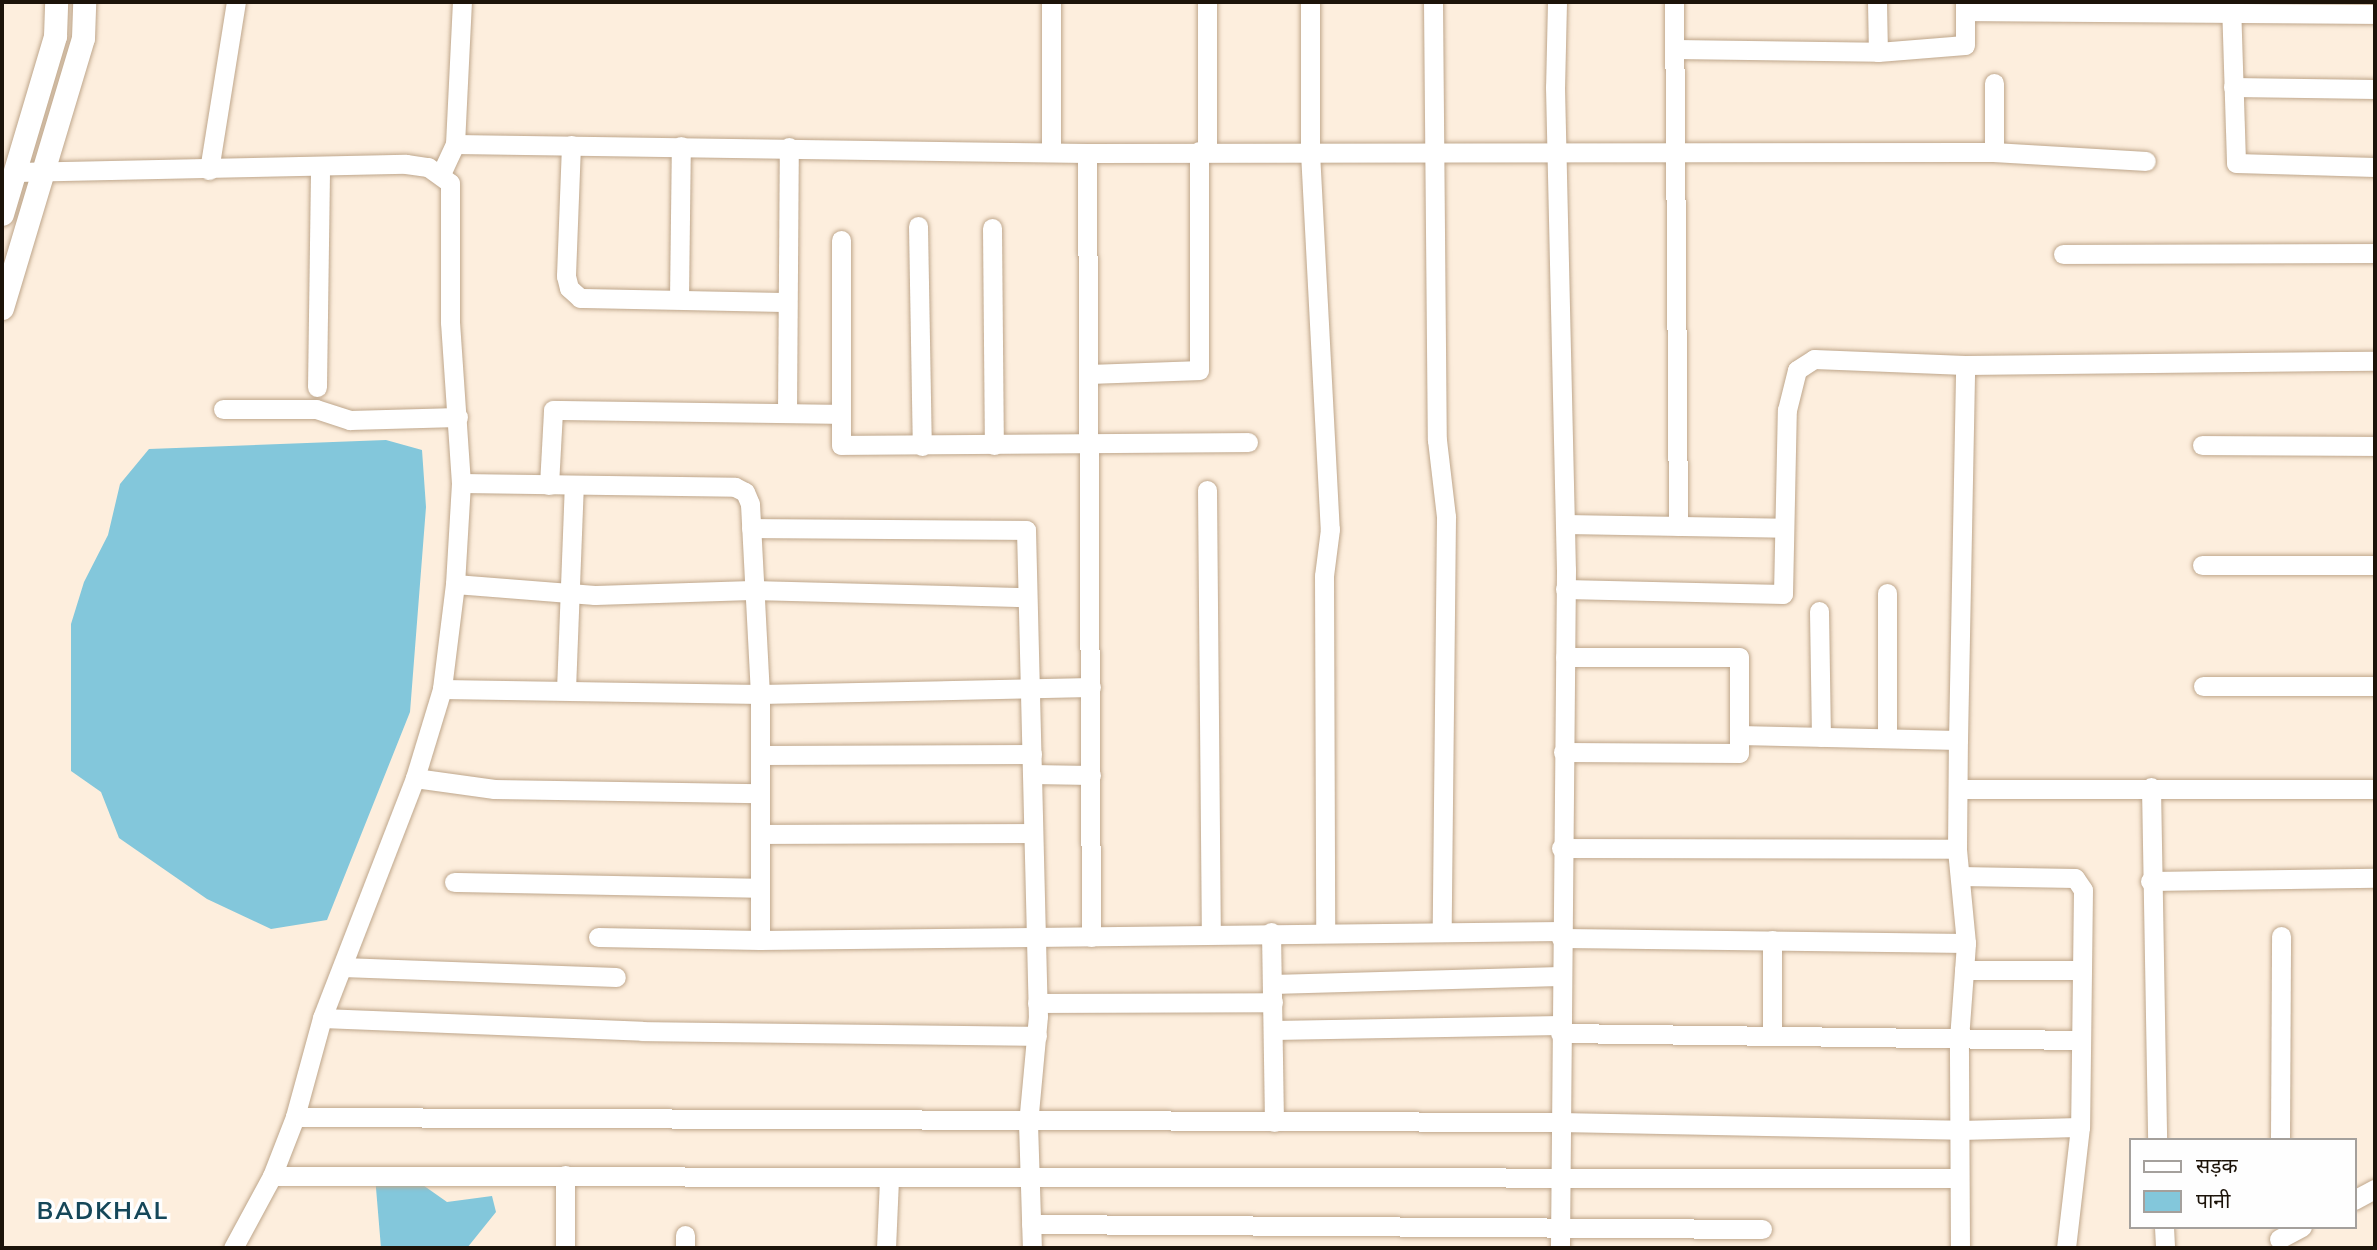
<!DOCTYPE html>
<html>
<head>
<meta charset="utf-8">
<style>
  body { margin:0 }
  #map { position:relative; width:2377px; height:1250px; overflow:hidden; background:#fdeedd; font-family:"Nunito Sans","Noto Sans Devanagari",sans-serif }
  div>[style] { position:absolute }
  .water>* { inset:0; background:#83c7db }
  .roads { filter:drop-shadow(0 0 2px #bea68b) drop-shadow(0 0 2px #bea68b) }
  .minor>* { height:19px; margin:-9.5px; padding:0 9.5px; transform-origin:9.5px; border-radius:9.5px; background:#fff }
  .tertiary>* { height:23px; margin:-11.5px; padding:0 11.5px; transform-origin:11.5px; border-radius:11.5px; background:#fff }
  span { translate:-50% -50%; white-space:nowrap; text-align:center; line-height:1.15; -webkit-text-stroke:7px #fefefe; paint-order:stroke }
  .district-label { font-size:24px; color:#154759; font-weight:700; letter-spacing:2px }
  .frame { position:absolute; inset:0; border:4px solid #1c1309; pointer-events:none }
  .legend { position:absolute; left:2129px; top:1138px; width:228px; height:91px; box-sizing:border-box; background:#fefefe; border:2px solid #a4a09c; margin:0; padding:9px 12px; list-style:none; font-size:21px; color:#1c1309 }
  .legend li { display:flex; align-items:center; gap:14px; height:35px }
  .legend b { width:35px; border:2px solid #a4a09c }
</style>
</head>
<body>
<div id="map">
  <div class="water">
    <i style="clip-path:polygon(386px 440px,422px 450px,426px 507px,410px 712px,327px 920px,271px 929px,207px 899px,119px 838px,101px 792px,71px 771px,71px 624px,84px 582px,108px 535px,120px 484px,149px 449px)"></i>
    <i style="clip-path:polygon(375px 1176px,420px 1183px,447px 1202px,492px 1196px,496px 1212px,467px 1248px,381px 1248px)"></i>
  </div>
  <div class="roads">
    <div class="minor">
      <i style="left:1207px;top:2px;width:149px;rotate:90deg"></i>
      <i style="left:1310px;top:2px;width:150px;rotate:90deg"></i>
      <i style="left:1310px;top:152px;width:378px;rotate:87deg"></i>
      <i style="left:1330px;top:529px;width:47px;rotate:97.3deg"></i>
      <i style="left:1324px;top:576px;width:356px;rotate:89.8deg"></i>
      <i style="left:1433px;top:2px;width:438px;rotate:89.5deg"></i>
      <i style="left:1437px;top:440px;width:78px;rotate:83.3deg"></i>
      <i style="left:1446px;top:517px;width:414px;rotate:90.6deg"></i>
      <i style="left:1557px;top:2px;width:85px;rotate:91.3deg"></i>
      <i style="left:1555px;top:87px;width:483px;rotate:88.7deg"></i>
      <i style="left:1566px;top:570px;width:678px;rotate:90.51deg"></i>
      <i style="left:1674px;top:2px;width:524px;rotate:89.56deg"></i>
      <i style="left:1877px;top:2px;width:50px;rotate:88.9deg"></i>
      <i style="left:2231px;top:3px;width:160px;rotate:88.2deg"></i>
      <i style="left:2236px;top:163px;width:139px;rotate:1.6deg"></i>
      <i style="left:1965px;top:11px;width:410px;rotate:0.4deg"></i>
      <i style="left:1675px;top:49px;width:203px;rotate:0.8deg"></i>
      <i style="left:1878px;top:52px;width:87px;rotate:-4.6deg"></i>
      <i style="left:1965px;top:45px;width:43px;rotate:-90deg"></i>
      <i style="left:2233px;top:87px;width:142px;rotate:0.8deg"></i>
      <i style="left:455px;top:144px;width:632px;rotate:0.82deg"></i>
      <i style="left:1087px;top:153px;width:907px;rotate:-0.06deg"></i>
      <i style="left:1994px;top:152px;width:152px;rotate:3.4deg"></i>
      <i style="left:571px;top:145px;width:131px;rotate:92.2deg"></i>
      <i style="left:566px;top:276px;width:12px;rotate:76deg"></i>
      <i style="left:569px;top:288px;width:15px;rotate:42deg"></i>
      <i style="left:580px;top:298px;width:206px;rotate:1.1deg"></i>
      <i style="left:1051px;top:150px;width:148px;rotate:-90deg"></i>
      <i style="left:1994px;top:152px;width:69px;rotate:-90deg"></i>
      <i style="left:1087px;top:153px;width:784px;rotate:89.71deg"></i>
      <i style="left:209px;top:170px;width:170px;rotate:-80.9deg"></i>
      <i style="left:16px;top:172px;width:390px;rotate:-1.2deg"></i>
      <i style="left:406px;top:164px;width:22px;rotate:8deg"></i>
      <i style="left:428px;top:167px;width:27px;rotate:36deg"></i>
      <i style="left:450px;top:183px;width:139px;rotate:90deg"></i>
      <i style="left:450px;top:322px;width:161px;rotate:86.1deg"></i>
      <i style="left:461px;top:483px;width:101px;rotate:93.4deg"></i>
      <i style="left:455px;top:584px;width:106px;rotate:97.1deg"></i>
      <i style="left:442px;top:689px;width:93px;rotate:106.9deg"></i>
      <i style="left:415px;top:778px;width:257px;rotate:111.2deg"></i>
      <i style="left:322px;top:1018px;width:103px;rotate:105.3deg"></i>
      <i style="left:295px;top:1117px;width:63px;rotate:111.3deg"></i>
      <i style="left:272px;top:1176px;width:82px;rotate:118.4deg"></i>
      <i style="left:441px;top:174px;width:33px;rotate:-65deg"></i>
      <i style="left:455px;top:144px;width:142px;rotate:-87.2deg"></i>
      <i style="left:918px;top:226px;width:220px;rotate:89deg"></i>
      <i style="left:992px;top:228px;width:217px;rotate:89.5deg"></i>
      <i style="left:841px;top:240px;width:205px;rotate:90deg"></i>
      <i style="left:841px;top:445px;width:407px;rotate:-0.4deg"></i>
      <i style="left:2063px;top:254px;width:312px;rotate:-0.2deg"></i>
      <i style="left:679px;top:299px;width:153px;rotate:-89.3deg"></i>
      <i style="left:1091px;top:374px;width:108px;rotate:-2.1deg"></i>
      <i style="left:1199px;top:370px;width:219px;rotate:-90deg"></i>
      <i style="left:317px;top:387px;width:218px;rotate:-89.2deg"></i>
      <i style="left:223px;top:409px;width:93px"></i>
      <i style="left:316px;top:409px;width:36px;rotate:18deg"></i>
      <i style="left:350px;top:420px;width:108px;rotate:-1.6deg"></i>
      <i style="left:787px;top:412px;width:265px;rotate:-89.6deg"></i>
      <i style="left:2202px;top:445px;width:173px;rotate:0.3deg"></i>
      <i style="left:461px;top:483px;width:274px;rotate:0.8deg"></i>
      <i style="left:735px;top:487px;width:11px;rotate:27deg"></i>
      <i style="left:745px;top:492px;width:13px;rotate:67deg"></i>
      <i style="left:750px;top:504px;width:190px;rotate:87deg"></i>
      <i style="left:760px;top:694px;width:246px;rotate:90deg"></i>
      <i style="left:549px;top:485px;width:75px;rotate:-86.9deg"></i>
      <i style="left:553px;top:410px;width:285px;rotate:0.8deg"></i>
      <i style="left:1207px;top:490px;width:444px;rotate:89.5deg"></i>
      <i style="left:1565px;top:524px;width:219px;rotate:1deg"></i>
      <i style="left:751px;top:528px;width:275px;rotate:0.4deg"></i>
      <i style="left:1026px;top:530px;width:486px;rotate:88.6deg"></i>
      <i style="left:1038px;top:1016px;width:107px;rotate:95.3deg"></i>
      <i style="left:1028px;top:1123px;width:125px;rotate:88.2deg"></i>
      <i style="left:2202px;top:565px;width:173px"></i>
      <i style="left:455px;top:584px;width:140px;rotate:4.5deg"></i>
      <i style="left:595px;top:595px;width:157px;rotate:-1.8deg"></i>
      <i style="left:752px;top:590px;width:274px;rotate:1.5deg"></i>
      <i style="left:1565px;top:589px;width:218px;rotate:1.3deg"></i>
      <i style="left:1783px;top:594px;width:184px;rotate:-88.8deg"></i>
      <i style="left:1787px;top:410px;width:41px;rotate:-76deg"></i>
      <i style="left:1797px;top:370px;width:20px;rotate:-33deg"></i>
      <i style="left:1814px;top:359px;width:151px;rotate:2.3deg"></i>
      <i style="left:1965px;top:365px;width:410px;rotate:-0.6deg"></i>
      <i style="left:1887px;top:593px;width:145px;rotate:90deg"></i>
      <i style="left:1819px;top:611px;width:126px;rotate:89.1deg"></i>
      <i style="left:2203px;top:686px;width:172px"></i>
      <i style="left:442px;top:689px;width:318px;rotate:0.9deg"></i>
      <i style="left:760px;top:694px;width:331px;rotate:-1.2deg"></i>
      <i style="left:566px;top:690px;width:205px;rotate:-87.8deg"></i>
      <i style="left:1739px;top:735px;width:219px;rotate:1.3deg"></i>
      <i style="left:1563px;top:752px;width:176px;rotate:0.3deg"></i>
      <i style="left:1739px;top:753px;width:96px;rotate:-90deg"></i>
      <i style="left:1739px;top:657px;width:174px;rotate:180deg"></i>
      <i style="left:760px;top:755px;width:272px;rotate:-0.2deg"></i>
      <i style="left:1032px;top:774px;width:59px;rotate:1deg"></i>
      <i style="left:415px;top:778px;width:80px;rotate:7.9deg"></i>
      <i style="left:494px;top:789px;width:266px;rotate:0.9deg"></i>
      <i style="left:2151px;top:787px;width:353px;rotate:89deg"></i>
      <i style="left:1958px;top:789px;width:417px"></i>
      <i style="left:760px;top:834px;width:272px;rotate:-0.2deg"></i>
      <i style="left:1561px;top:848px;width:396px;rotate:0.1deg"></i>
      <i style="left:1960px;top:876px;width:115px;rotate:1deg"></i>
      <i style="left:2075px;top:878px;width:14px;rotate:56deg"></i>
      <i style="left:2083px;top:890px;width:237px;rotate:90.7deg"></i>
      <i style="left:2080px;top:1127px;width:122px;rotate:96.6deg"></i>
      <i style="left:2150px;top:881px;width:225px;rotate:-0.8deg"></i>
      <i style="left:454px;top:882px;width:306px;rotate:1.1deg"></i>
      <i style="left:1271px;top:932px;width:190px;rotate:89.1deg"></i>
      <i style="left:598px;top:937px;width:162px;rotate:1.1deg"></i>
      <i style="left:760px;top:940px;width:801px;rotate:-0.64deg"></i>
      <i style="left:1561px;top:938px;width:405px;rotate:0.7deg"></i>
      <i style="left:1772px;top:940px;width:96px;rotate:90deg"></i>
      <i style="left:342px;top:967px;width:274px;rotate:2.1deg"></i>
      <i style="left:1964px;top:970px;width:118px"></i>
      <i style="left:1272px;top:984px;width:288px;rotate:-1.6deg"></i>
      <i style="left:1037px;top:1003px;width:236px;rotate:-0.2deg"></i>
      <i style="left:322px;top:1018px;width:320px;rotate:2.3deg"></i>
      <i style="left:642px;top:1031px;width:395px;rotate:0.7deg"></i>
      <i style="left:1273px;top:1030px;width:287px;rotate:-1deg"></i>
      <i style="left:1560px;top:1033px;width:521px;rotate:0.77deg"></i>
      <i style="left:295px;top:1117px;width:1264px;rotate:0.23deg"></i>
      <i style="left:1559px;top:1122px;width:400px;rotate:1.1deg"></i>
      <i style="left:1959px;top:1130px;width:121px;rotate:-1.4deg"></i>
      <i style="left:2280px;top:1140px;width:204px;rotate:-89.7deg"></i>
      <i style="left:565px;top:1175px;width:73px;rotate:90deg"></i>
      <i style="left:272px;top:1176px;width:1687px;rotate:0.07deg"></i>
      <i style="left:2354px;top:1200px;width:24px;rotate:-28deg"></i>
      <i style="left:1031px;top:1224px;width:731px;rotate:0.39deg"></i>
      <i style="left:2164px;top:1227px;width:21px;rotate:87deg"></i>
      <i style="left:2279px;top:1239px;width:26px;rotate:-28deg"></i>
      <i style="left:685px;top:1248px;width:13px;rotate:-90deg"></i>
      <i style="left:886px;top:1248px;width:69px;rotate:-87.5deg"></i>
      <i style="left:1960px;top:1248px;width:209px;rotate:-90.3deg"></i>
      <i style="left:1959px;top:1039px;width:96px;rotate:-85.8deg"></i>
      <i style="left:1966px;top:943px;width:94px;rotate:-95.5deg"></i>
      <i style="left:1957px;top:849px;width:109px;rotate:-89.5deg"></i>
      <i style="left:1958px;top:740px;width:375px;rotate:-88.9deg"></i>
    </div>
    <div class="tertiary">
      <i style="left:2px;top:214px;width:186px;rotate:-73.4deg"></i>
      <i style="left:55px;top:36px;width:34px;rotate:-88deg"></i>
      <i style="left:2px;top:308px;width:282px;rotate:-73.3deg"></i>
      <i style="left:83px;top:38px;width:36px;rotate:-88deg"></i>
    </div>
  </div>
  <div class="district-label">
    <span style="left:103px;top:1212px">BADKHAL</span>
  </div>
  <div class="frame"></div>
  <ul class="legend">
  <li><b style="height:9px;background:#fff"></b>सड़क</li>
  <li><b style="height:19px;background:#83c7db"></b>पानी</li>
  </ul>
</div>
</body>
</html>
